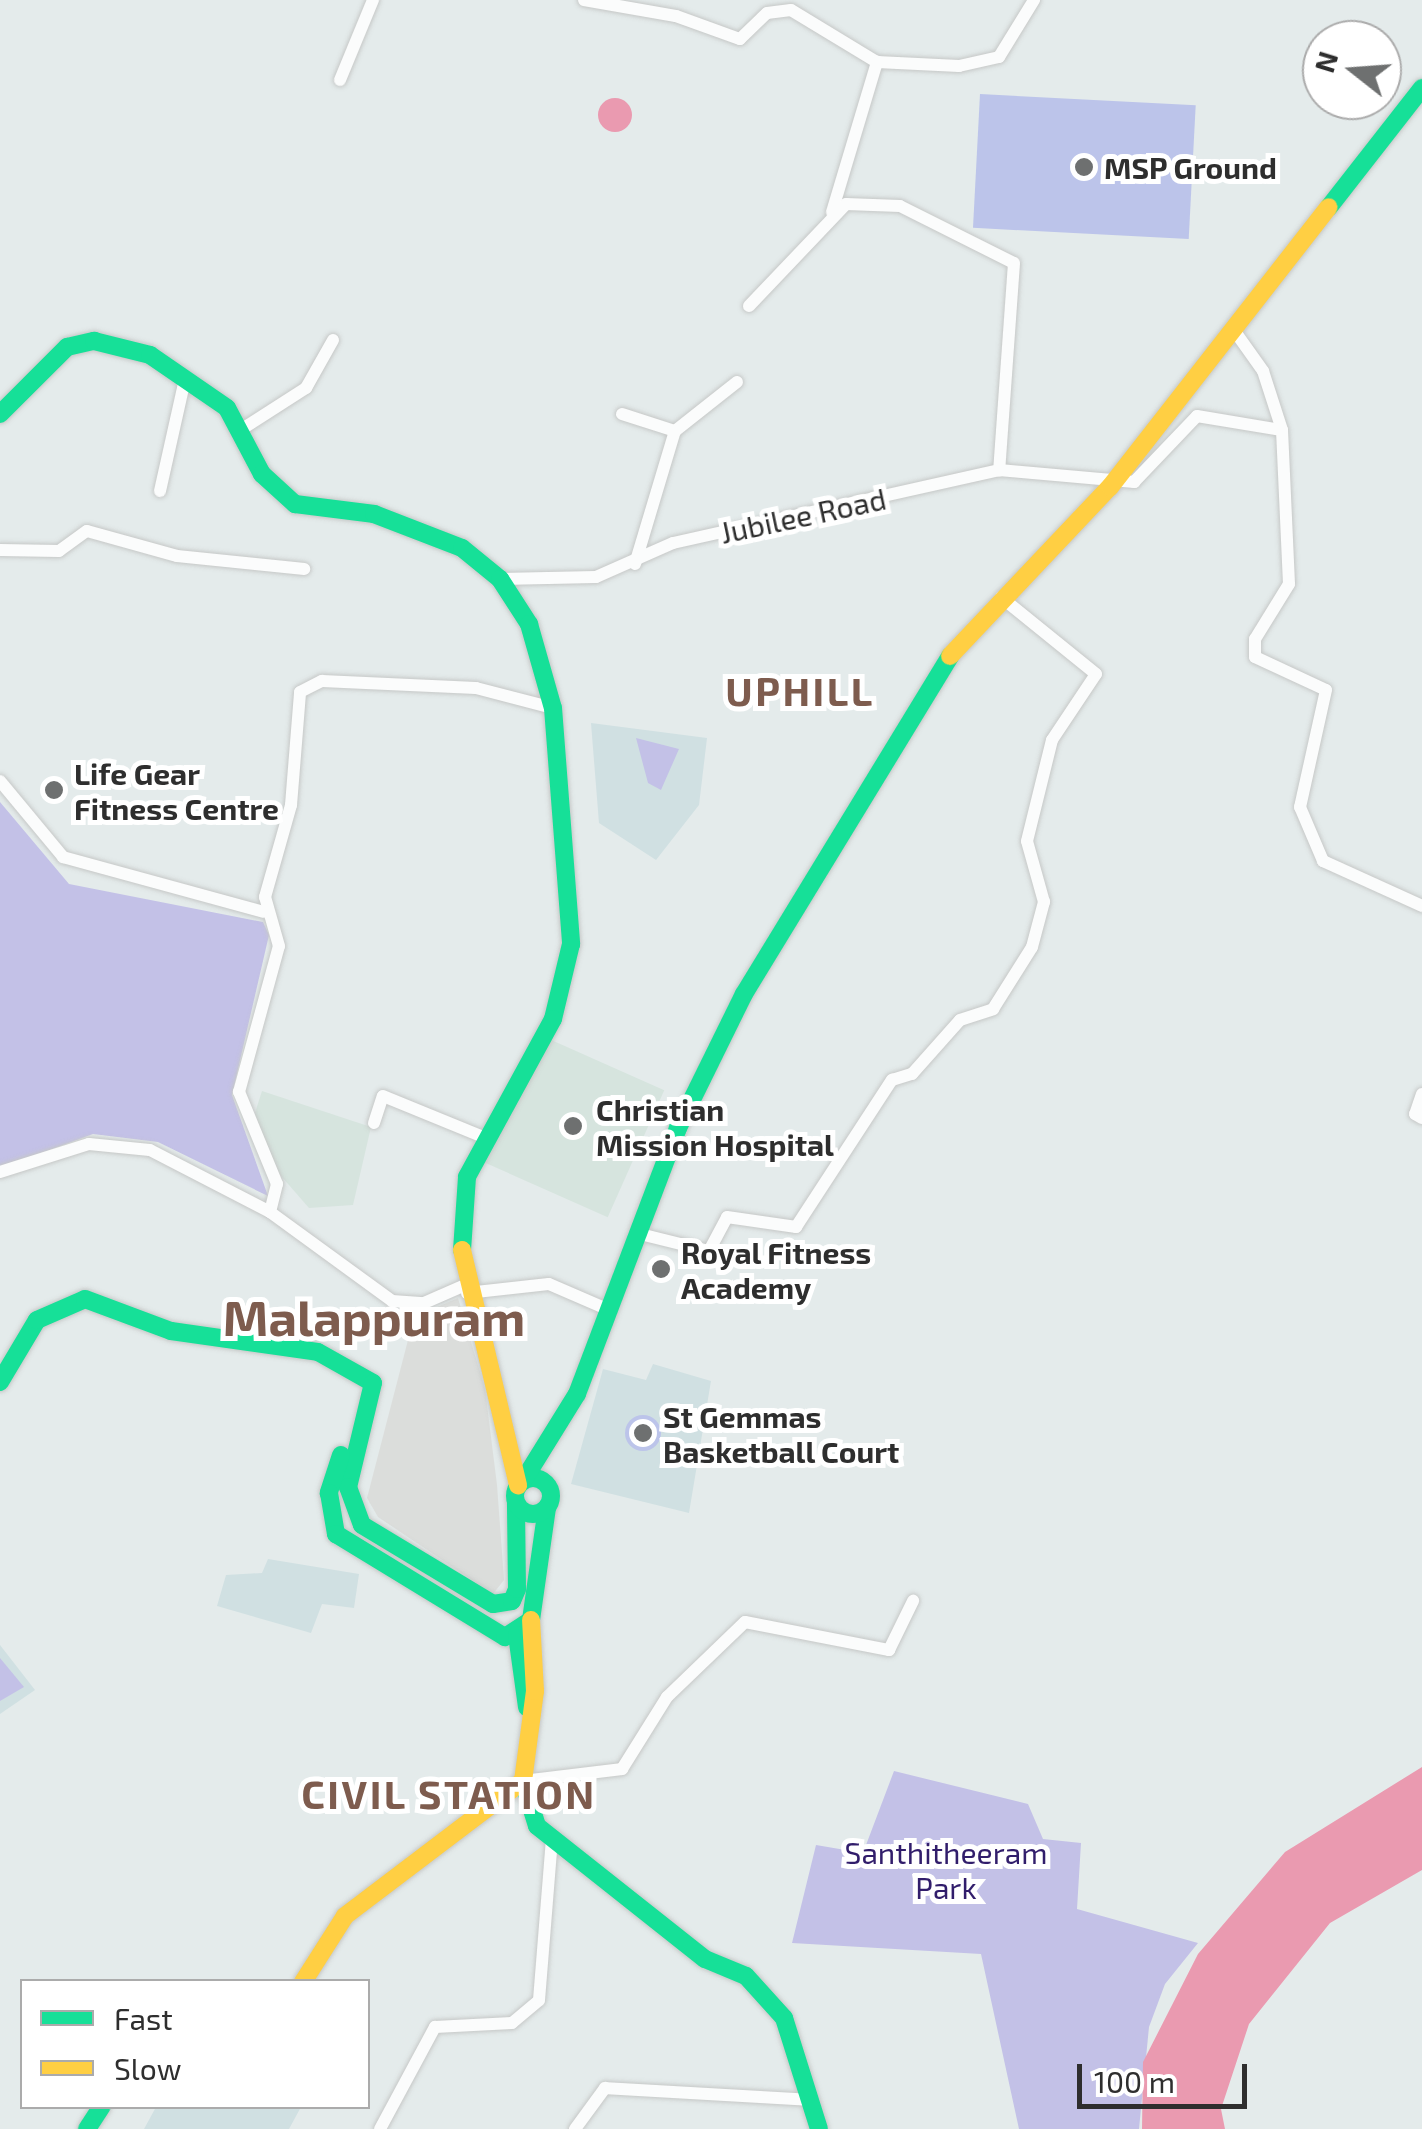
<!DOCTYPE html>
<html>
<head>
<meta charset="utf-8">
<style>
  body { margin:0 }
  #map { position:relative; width:1422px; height:2129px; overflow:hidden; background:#e4ebeb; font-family:"Exo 2",sans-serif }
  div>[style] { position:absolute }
  .industrial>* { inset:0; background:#dbdddb }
  .education>* { inset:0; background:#d0e0e2 }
  .medical>* { inset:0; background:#d6e4de; transform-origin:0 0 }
  .green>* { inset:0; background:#c3c1e7 }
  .pitch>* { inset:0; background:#bcc4ea; transform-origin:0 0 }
  .round { border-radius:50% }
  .water>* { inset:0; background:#ea9ab0 }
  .roads { filter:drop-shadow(0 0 2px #c6c8c7) drop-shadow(0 0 2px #c6c8c7) }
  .street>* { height:12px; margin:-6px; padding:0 6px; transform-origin:6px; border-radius:6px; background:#fbfcfc }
  .fast>* { height:18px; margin:-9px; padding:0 9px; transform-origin:9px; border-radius:9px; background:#16e098 }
  .fast>.ring { margin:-9px; padding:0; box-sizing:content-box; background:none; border:18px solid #16e098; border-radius:50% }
  .slow>* { height:18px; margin:-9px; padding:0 9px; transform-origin:9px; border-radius:9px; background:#ffcf43 }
  .dots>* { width:28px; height:28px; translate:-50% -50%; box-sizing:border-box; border:5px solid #fff; border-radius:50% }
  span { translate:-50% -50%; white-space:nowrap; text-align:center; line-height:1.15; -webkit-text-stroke:10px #fff; paint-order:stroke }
  .poi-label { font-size:30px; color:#2e2e2e; font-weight:700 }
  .left { translate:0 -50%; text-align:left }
  .street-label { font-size:30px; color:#2e2e2e }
  .park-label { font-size:30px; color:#311d6b }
  .district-label { font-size:40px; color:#7e5c4e; font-weight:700; letter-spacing:2.5px }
  .town-label { font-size:50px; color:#7e5c4e; font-weight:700 }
  .legend { position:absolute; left:20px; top:1979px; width:350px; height:130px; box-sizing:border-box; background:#fff; border:2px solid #ababab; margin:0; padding:12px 18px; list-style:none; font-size:30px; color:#2e2e2e }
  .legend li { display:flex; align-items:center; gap:20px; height:50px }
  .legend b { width:50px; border:2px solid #ababab }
  .north { position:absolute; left:1302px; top:20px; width:100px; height:100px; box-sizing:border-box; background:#fff; border:2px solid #ababab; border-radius:50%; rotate:287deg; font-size:28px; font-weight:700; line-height:40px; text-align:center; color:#2e2e2e }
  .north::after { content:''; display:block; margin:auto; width:35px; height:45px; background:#6e7070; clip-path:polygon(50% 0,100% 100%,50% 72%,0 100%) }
  .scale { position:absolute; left:1077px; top:2064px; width:170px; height:45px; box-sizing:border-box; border:5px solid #2e2e2e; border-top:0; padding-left:12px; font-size:30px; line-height:35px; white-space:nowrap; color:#2e2e2e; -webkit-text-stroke:8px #fff; paint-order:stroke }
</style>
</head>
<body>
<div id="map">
  <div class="industrial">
    <i style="clip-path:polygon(458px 1298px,485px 1389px,497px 1485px,504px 1580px,493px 1594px,378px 1517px,367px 1498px,414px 1317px)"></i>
  </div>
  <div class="education">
    <i style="clip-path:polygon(591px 723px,707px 738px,699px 805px,656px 860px,599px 823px)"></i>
    <i style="clip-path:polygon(653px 1364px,711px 1381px,689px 1513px,571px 1484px,603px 1369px,646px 1380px)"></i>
    <i style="clip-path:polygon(268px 1559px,359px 1574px,354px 1608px,322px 1604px,311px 1633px,217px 1606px,226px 1575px,262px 1573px)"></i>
    <i style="clip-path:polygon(0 1645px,35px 1690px,0 1714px)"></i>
    <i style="clip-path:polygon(156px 2107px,156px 2106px,301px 2107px,289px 2129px,144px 2129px)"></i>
  </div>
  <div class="medical">
    <i style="left:540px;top:1035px;width:136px;height:139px;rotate:24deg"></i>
    <i style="clip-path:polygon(262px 1091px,371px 1127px,353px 1205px,309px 1208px,275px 1169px,252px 1122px)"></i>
  </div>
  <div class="green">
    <i style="clip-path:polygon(636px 738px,679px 749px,661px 790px,648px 783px)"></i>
    <i style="clip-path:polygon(0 802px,69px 884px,263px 922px,269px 935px,232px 1095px,268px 1196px,158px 1142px,93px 1134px,0 1168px)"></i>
    <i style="clip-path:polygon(0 1658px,24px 1687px,0 1701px)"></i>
    <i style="clip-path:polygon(894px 1771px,1028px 1804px,1043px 1839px,1081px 1843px,1077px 1909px,1198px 1943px,1165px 1984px,1149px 2027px,1139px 2129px,1019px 2129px,981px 1954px,792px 1943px,816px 1845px,863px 1853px)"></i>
  </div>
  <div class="pitch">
    <i style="left:980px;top:94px;width:216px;height:134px;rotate:3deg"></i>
    <i class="round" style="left:625px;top:1415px;width:36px;height:36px"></i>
  </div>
  <div class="water">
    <i class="round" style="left:598px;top:98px;width:34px;height:34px"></i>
    <i style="clip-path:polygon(1422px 1767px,1422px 1870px,1330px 1923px,1249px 2024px,1221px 2109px,1225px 2129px,1142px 2129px,1143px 2062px,1198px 1954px,1285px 1852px)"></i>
  </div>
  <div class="roads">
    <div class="street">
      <i style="left:584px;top:0;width:93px;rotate:9.9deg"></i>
      <i style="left:676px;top:16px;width:68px;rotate:19.8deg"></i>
      <i style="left:740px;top:39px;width:37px;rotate:-44deg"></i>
      <i style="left:767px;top:13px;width:24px;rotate:-7deg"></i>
      <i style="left:791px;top:10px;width:100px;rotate:31.2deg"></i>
      <i style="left:340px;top:80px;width:87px;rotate:-67.6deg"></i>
      <i style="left:832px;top:212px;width:157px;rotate:-73.3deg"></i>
      <i style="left:877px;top:62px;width:82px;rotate:2.8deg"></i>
      <i style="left:959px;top:66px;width:41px;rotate:-12.7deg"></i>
      <i style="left:999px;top:57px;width:67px;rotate:-58.4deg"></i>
      <i style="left:749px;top:306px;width:141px;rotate:-46.4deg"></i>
      <i style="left:846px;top:204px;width:54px;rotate:2.1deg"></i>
      <i style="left:900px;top:206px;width:127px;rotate:26.6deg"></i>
      <i style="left:1014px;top:263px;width:208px;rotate:94.1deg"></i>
      <i style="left:1236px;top:333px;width:47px;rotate:54.6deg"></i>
      <i style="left:1263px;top:371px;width:62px;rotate:72.1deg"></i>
      <i style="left:622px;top:414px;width:56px;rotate:17.8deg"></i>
      <i style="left:239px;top:431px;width:80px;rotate:-32.7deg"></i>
      <i style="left:306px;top:388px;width:55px;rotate:-60.6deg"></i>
      <i style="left:160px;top:491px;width:115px;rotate:-77.4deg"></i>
      <i style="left:0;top:550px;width:59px;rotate:1deg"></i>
      <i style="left:59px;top:551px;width:34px;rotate:-36deg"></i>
      <i style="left:87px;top:531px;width:93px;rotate:15.5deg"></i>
      <i style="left:177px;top:556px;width:128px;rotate:5.8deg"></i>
      <i style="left:635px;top:564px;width:139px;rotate:-73.3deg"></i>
      <i style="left:675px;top:431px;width:79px;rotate:-38.3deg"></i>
      <i style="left:500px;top:579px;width:96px;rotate:-1.2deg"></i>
      <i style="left:596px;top:577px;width:84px;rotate:-23.8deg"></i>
      <i style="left:673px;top:543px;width:334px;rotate:-12.6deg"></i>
      <i style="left:999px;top:470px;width:136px;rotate:5.1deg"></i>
      <i style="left:1134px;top:482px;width:91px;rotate:-46.3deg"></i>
      <i style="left:1197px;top:416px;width:86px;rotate:9.4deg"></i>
      <i style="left:1282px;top:430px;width:154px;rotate:87.4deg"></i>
      <i style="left:1289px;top:584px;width:65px;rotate:121.7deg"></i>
      <i style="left:1255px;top:639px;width:18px;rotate:90deg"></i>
      <i style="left:1255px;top:657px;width:78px;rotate:24.9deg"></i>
      <i style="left:1326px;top:690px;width:120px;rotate:102.5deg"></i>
      <i style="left:1300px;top:807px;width:59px;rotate:66.9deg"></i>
      <i style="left:1323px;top:861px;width:109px;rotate:24.4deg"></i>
      <i style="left:0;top:781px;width:99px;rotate:50.3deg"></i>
      <i style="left:63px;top:857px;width:208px;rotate:15.3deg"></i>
      <i style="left:1422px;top:1094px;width:21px;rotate:109deg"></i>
      <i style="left:1415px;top:1114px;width:8px;rotate:30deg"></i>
      <i style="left:374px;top:1123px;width:28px;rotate:-72deg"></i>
      <i style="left:383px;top:1096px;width:111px;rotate:22.2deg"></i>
      <i style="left:0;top:1172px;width:93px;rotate:-17.5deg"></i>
      <i style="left:89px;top:1144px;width:61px;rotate:5.6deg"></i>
      <i style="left:150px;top:1150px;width:135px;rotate:27.3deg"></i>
      <i style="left:270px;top:1212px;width:151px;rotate:36.1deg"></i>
      <i style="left:392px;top:1301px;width:32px;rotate:4deg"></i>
      <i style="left:424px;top:1303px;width:45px;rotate:-23.7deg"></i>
      <i style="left:270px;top:1212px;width:29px;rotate:-76deg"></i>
      <i style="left:277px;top:1184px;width:100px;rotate:-112.4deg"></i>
      <i style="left:239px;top:1092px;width:151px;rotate:-74.7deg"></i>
      <i style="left:279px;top:946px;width:51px;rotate:-105.9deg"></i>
      <i style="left:265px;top:897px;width:96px;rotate:-74.2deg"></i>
      <i style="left:291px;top:805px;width:113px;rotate:-85.4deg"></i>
      <i style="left:300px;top:692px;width:25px;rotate:-27deg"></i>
      <i style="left:322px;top:681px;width:154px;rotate:2.6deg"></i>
      <i style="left:476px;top:688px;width:80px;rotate:14.6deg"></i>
      <i style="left:636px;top:1233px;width:75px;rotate:13.9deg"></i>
      <i style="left:709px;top:1251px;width:38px;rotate:-62deg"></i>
      <i style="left:727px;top:1217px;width:70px;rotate:8.2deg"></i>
      <i style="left:796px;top:1227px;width:176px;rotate:-56.9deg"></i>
      <i style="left:892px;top:1080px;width:21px;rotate:-17deg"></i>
      <i style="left:912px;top:1074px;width:72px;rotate:-48.4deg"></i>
      <i style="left:960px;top:1020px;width:35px;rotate:-18deg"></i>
      <i style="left:993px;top:1009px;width:73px;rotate:-57.8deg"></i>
      <i style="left:1032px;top:947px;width:47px;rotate:-75.1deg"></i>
      <i style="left:1044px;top:902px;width:63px;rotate:-105.6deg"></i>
      <i style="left:1027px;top:841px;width:104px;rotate:-76.1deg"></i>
      <i style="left:1052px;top:740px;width:79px;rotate:-56.3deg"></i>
      <i style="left:1096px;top:674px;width:122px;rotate:-141deg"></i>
      <i style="left:467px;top:1293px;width:82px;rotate:-6.3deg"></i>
      <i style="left:549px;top:1284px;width:63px;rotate:23.3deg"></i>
      <i style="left:523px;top:1781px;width:100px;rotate:-6.9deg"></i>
      <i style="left:622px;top:1769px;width:85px;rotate:-58deg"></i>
      <i style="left:667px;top:1697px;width:108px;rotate:-43.9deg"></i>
      <i style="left:745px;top:1622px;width:147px;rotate:11deg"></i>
      <i style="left:889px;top:1650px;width:55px;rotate:-63.9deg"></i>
      <i style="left:380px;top:2129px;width:116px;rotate:-61.7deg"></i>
      <i style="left:435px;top:2027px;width:77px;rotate:-3deg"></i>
      <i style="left:512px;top:2023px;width:35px;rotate:-40deg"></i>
      <i style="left:539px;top:2000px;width:161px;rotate:-85.4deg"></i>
      <i style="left:575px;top:2129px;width:51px;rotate:-53.8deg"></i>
      <i style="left:605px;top:2088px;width:206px;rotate:3.3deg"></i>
    </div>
    <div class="fast">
      <i style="left:1329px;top:207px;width:151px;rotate:-52deg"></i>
      <i style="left:0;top:414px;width:95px;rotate:-45deg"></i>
      <i style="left:67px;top:347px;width:28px;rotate:-13deg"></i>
      <i style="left:94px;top:341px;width:58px;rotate:14deg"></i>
      <i style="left:150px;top:355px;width:93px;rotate:34.5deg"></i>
      <i style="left:227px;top:408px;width:75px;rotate:62.1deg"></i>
      <i style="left:262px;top:474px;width:45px;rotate:42.3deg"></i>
      <i style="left:295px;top:504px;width:80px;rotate:7.2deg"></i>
      <i style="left:374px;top:514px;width:94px;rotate:21.1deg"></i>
      <i style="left:462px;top:548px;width:49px;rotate:39.2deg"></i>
      <i style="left:500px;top:579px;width:54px;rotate:57.2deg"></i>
      <i style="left:529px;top:624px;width:87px;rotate:74.1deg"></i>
      <i style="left:553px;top:708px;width:237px;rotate:85.6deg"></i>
      <i style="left:571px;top:944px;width:77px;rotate:103.5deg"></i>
      <i style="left:553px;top:1019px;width:180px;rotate:118.6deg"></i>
      <i style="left:467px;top:1177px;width:73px;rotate:93.9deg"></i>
      <i style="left:0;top:1382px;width:72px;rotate:-59.2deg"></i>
      <i style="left:37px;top:1320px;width:52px;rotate:-23.6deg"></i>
      <i style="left:85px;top:1299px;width:92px;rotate:20.4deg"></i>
      <i style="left:171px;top:1331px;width:148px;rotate:8.1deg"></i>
      <i style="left:318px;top:1352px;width:63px;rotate:29.4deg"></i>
      <i style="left:373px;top:1383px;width:107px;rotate:103.5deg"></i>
      <i style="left:348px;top:1487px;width:40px;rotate:69.8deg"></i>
      <i style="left:362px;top:1525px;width:153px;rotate:31.1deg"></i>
      <i style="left:493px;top:1604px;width:19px;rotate:-9deg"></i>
      <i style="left:512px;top:1601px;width:13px;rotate:-67deg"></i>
      <i style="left:517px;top:1589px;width:86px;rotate:-90.7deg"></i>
      <i style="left:577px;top:1394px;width:285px;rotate:-69.2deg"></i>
      <i style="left:678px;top:1128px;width:149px;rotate:-63.8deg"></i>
      <i style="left:744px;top:994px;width:396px;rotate:-58.6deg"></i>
      <i style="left:341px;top:1455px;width:40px;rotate:108deg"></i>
      <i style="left:329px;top:1493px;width:42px;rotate:80.3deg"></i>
      <i style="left:336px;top:1534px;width:198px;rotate:31.4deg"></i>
      <i style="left:505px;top:1637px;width:31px;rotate:-33deg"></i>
      <i style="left:531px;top:1620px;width:114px;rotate:-81.9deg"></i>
      <i class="ring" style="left:515px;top:1478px;width:18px;height:18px"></i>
      <i style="left:523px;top:1481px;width:102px;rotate:-58.2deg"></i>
      <i style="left:517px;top:1635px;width:73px;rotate:82.1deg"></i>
      <i style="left:523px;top:1781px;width:47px;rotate:72.7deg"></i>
      <i style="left:537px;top:1826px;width:214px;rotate:38.4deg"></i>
      <i style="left:705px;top:1959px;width:44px;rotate:22.5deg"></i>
      <i style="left:746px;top:1976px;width:57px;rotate:47.9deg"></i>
      <i style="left:784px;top:2018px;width:116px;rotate:72.5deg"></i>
      <i style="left:87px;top:2129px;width:27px;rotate:-57deg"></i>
    </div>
    <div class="slow">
      <i style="left:950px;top:656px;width:233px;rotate:-46.6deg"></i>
      <i style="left:1110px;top:487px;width:355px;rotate:-52deg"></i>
      <i style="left:462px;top:1250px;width:242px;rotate:76.6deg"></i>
      <i style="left:303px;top:1982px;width:78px;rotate:-57.5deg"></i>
      <i style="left:345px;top:1916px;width:223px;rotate:-37.2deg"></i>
      <i style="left:523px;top:1781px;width:91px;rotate:-82.4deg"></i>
      <i style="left:535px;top:1691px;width:71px;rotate:-93.2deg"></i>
    </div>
  </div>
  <div class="dots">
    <i style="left:1084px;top:167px;background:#6e7070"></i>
    <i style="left:54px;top:790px;background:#6e7070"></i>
    <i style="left:573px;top:1126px;background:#6e7070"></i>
    <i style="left:661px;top:1269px;background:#6e7070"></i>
    <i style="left:643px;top:1433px;background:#6e7070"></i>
  </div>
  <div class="poi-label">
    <span class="left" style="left:1104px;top:167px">MSP Ground</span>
    <span class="left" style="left:74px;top:790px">Life Gear<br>Fitness Centre</span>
    <span class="left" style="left:596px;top:1126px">Christian<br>Mission Hospital</span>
    <span class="left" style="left:681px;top:1269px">Royal Fitness<br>Academy</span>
    <span class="left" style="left:663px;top:1433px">St Gemmas<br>Basketball Court</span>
  </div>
  <div class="street-label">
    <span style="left:803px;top:515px;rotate:-12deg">Jubilee Road</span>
  </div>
  <div class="park-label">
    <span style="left:946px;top:1869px">Santhitheeram<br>Park</span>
  </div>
  <div class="district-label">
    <span style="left:800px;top:690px">UPHILL</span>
    <span style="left:449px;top:1793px">CIVIL STATION</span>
  </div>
  <div class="town-label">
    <span style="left:374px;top:1317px">Malappuram</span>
  </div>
  <ul class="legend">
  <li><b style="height:12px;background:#16e098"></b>Fast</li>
  <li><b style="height:12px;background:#ffcf43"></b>Slow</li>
  </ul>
  <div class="north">N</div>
  <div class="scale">100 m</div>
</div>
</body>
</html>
